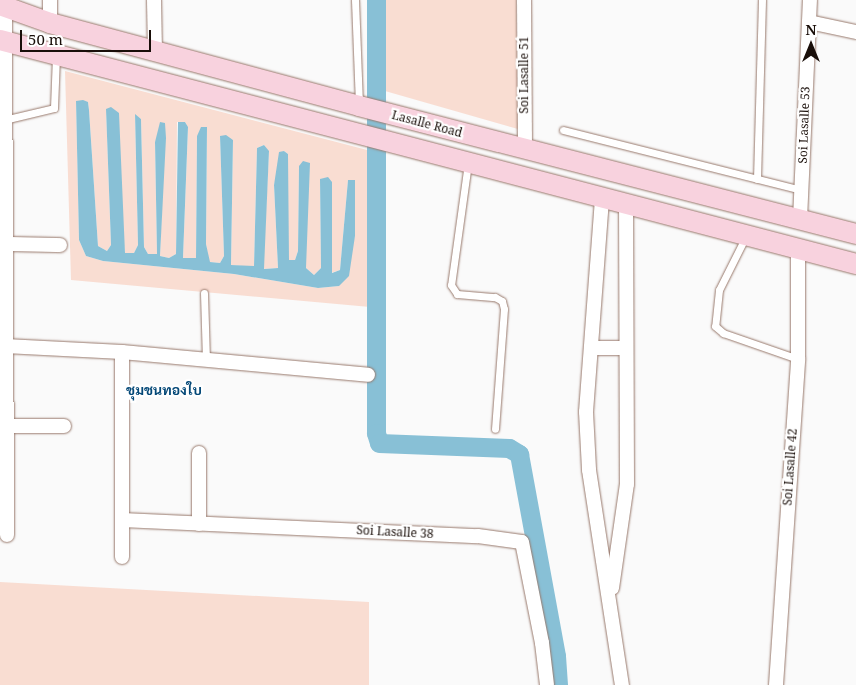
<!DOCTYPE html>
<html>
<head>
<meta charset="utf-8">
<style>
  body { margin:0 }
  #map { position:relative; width:856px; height:685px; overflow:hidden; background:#fafafa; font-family:"Noto Serif",Sarabun,serif }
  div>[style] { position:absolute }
  .green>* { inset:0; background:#f9ddd2 }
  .water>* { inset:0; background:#88c0d6 }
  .canal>* { height:19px; margin:-9.5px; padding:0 9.5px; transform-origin:9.5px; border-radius:9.5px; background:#88c0d6 }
  .roads { filter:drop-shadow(0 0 1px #98796c) drop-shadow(0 0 1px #98796c) }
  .lane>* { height:7px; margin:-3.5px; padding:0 3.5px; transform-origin:3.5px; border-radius:3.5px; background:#fff }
  .street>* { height:14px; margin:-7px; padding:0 7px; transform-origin:7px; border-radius:7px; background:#fff }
  .secondary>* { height:20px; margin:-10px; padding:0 10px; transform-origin:10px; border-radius:10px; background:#f8d2de }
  span { translate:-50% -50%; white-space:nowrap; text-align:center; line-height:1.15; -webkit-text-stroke:4.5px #fff; paint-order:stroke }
  .street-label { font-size:12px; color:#190e09 }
  .neighbourhood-label { font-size:14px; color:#044877; font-weight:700 }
  .north { position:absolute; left:786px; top:20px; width:50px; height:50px; -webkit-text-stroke:4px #fff; paint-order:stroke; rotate:0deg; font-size:14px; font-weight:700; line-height:20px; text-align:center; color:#190e09 }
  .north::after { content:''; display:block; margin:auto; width:18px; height:22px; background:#190e09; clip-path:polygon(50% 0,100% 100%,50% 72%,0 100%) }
  .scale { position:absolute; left:20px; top:30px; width:131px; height:22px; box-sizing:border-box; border:2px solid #190e09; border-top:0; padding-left:6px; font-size:15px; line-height:18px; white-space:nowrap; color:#190e09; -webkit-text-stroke:4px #fff; paint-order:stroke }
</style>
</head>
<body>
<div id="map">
  <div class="green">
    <i style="clip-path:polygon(382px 0,516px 0,518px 129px,385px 91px)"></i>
    <i style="clip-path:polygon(evenodd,65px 71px,371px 151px,370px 307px,71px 280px,65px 71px,76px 101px,88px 102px,89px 110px,98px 246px,107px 251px,111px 245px,106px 109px,125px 253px,134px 253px,138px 245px,135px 115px,141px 119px,144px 247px,148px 254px,157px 254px,155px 142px,165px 124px,160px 256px,169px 258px,176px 254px,177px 122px,185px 122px,188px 128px,183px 258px,196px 258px,197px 136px,207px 127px,206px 244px,209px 262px,220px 263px,224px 256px,220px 136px,233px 140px,231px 265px,254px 267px,257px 148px,264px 145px,269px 152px,263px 269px,278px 268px,274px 185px,284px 151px,288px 154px,288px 260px,295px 260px,298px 251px,299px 166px,306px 268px,314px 275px,321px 268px,320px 179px,331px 273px,340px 270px,348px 180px,355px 236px,339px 286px,318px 288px,234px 274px,103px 261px,86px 256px,79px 240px,76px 101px)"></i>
    <i style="clip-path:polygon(0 582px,369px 602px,369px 685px,0 685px)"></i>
  </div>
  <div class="water">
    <i style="clip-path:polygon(83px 100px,88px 102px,89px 110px,98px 246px,107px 251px,111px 245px,106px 109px,111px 107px,119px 113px,125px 253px,134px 253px,138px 245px,135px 114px,141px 119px,144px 247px,148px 254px,157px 254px,155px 142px,160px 122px,165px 123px,166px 138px,160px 256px,169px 258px,176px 254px,178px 122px,185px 122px,188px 127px,183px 258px,196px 258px,197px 136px,201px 127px,207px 127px,206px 244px,210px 262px,220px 263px,224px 256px,220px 136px,226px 135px,233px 140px,231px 265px,254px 266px,257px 148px,264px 145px,269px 151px,264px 269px,278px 268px,274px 185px,279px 152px,284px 151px,288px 154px,289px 260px,295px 260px,298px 251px,299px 166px,303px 161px,310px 163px,306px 268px,314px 275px,321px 268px,320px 179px,328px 177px,332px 182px,332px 273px,340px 270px,348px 180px,355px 180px,355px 236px,349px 276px,339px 286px,318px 288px,234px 274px,103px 261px,86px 256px,79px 240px,76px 101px)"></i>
  </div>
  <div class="canal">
    <i style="left:376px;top:0;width:433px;rotate:90deg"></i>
    <i style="left:376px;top:433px;width:10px;rotate:73deg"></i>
    <i style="left:379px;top:443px;width:130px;rotate:2.2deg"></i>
    <i style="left:509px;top:448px;width:12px;rotate:31deg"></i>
    <i style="left:519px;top:454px;width:205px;rotate:79.6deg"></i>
    <i style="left:556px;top:656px;width:29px;rotate:86deg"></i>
  </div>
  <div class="roads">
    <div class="lane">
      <i style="left:355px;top:0;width:103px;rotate:87.8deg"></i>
      <i style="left:8px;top:119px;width:47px;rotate:-13.4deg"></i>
      <i style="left:54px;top:108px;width:51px;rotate:-87.8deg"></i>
      <i style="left:563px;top:130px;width:246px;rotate:14.1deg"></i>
      <i style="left:468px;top:163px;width:123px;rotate:97.9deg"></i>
      <i style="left:451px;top:285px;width:11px;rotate:56deg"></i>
      <i style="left:457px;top:294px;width:38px;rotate:5deg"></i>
      <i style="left:495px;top:297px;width:8px;rotate:30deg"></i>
      <i style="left:502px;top:301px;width:8px;rotate:76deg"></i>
      <i style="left:504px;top:309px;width:120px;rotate:94.3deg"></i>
      <i style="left:757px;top:179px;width:179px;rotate:-88.4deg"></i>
      <i style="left:745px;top:238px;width:58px;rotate:116.6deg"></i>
      <i style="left:719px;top:290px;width:36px;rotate:96deg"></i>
      <i style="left:715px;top:326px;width:11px;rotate:41deg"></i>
      <i style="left:723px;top:333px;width:79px;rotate:19.1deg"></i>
      <i style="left:204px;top:293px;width:68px;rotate:88.3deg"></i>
    </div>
    <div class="street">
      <i style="left:50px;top:0;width:23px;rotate:90deg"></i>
      <i style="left:154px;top:0;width:50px;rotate:88.9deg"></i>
      <i style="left:524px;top:0;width:150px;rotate:89.6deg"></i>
      <i style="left:5px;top:7px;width:528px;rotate:89.78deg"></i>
      <i style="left:809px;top:22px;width:48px;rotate:12deg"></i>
      <i style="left:602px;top:199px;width:214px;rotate:94.3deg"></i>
      <i style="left:586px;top:412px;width:58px;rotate:87deg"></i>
      <i style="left:589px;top:470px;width:218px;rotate:81.3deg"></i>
      <i style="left:800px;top:219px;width:219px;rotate:-87.4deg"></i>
      <i style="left:6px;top:244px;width:54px;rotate:1.1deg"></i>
      <i style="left:5px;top:346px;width:117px;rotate:2.9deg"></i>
      <i style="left:122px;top:352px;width:247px;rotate:5.3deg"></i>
      <i style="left:591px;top:348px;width:33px"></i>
      <i style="left:8px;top:426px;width:56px"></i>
      <i style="left:199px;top:453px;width:71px;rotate:90deg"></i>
      <i style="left:122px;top:520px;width:356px;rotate:2.6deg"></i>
      <i style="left:478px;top:536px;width:44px;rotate:7.8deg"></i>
      <i style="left:522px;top:542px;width:103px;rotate:78.8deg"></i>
      <i style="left:542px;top:643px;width:42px;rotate:83.2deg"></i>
      <i style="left:122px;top:557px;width:205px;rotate:-90deg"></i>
      <i style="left:612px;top:588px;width:105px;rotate:-81.8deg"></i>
      <i style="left:627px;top:484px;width:279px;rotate:-90.2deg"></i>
      <i style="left:776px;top:685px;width:327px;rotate:-86.1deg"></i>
      <i style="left:798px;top:359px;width:110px;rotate:-90deg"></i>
    </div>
    <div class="secondary">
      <i style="left:0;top:5px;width:53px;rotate:19.8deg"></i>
      <i style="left:50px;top:23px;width:320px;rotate:15deg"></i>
      <i style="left:359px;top:106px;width:513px;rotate:14.44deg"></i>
      <i style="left:0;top:40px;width:885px;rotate:14.66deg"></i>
    </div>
  </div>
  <div class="street-label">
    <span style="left:524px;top:75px;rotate:-90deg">Soi Lasalle 51</span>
    <span style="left:427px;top:124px;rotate:15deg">Lasalle Road</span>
    <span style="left:804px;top:125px;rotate:-88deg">Soi Lasalle 53</span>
    <span style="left:790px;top:467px;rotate:-86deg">Soi Lasalle 42</span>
    <span style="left:395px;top:532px;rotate:3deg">Soi Lasalle 38</span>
  </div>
  <div class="neighbourhood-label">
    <span style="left:164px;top:390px">ชุมชนทองใบ</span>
  </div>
  <div class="north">N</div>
  <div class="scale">50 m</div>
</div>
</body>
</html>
